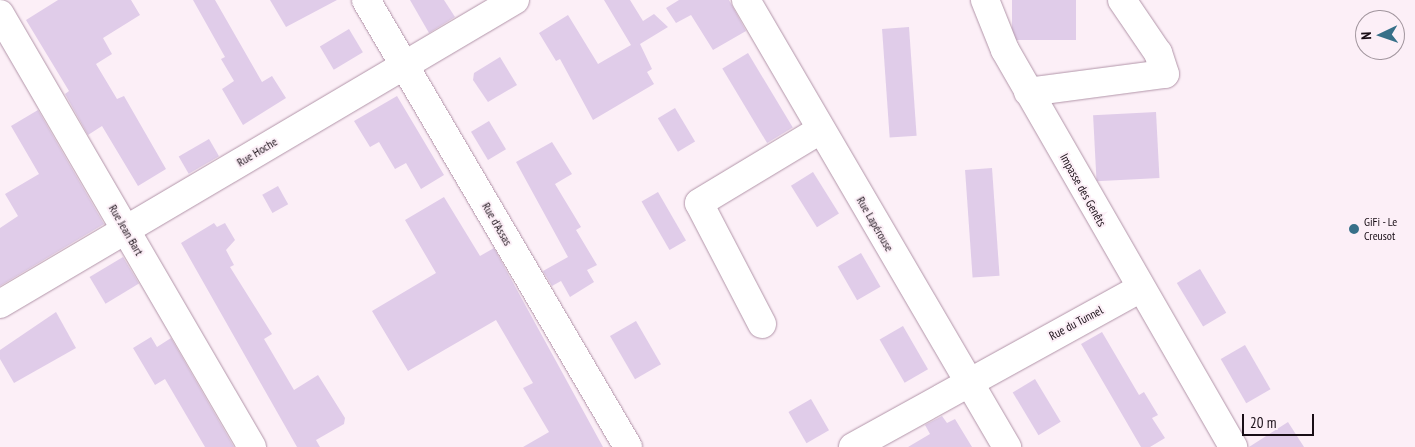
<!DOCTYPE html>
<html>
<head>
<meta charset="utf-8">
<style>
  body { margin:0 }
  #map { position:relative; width:1415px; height:447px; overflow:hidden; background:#fceff7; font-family:"PT Sans Narrow",sans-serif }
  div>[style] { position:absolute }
  .building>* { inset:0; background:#e0cce9; transform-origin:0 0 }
  .roads { filter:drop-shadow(0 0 1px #b295a9) drop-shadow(0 0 1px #b295a9) }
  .minor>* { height:28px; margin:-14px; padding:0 14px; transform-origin:14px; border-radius:14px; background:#fff }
  .dots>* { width:14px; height:14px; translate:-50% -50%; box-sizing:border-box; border:2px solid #fceff7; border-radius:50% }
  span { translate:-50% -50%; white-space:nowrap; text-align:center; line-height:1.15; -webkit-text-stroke:4px #fceff7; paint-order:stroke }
  .street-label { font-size:12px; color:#190e16 }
  .poi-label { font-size:12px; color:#190e16 }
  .left { translate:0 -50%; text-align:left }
  .north { position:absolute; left:1355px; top:10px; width:50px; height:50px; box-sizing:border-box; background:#fceff7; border:1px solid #a1959d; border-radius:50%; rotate:267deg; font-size:14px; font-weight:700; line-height:20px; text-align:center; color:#190e16 }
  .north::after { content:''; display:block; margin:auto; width:18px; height:22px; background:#377089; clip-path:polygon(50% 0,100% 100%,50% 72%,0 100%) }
  .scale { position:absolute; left:1242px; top:414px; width:72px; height:22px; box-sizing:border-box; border:2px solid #190e16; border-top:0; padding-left:6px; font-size:15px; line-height:18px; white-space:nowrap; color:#190e16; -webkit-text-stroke:4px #fceff7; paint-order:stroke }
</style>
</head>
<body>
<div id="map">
  <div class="building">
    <i style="clip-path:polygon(58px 0,131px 0,140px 15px,103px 38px,112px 54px,96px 64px,117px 99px,124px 96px,166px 169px,138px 186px,102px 126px,88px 135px,65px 94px,69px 91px,26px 20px)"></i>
    <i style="clip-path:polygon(193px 0,215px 0,262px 82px,272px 76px,286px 98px,243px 125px,222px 89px,234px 81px,221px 59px,225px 57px)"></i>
    <i style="clip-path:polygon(270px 0,337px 0,286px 27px)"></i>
    <i style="clip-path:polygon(410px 0,444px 0,455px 17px,429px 33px)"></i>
    <i style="clip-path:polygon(604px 0,630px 0,643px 21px,654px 14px,668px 27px,640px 44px,652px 69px,647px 72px,654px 84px,593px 120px,560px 59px,556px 61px,539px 33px,568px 15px,598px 64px,631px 45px)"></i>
    <i style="clip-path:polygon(679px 0,729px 0,746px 31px,713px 50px,691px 15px,676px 23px,666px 8px)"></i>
    <i style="left:1012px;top:0;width:64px;height:40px"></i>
    <i style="left:909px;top:27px;width:109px;height:27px;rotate:86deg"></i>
    <i style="left:349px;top:29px;width:27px;height:34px;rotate:59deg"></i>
    <i style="left:748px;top:53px;width:87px;height:30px;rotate:59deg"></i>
    <i style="clip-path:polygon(500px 57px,517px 85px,488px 102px,473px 80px,474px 73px)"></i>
    <i style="clip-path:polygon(397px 96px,444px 175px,421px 189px,406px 163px,395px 169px,379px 142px,370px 147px,354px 121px)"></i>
    <i style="left:675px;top:108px;width:39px;height:20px;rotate:59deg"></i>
    <i style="clip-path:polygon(38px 110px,104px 224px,0 286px,0 228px,18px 216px,5px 194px,39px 174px,11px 126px)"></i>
    <i style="left:1156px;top:112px;width:66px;height:63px;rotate:87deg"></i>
    <i style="left:489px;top:121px;width:33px;height:21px;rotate:59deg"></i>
    <i style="left:209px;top:139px;width:20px;height:35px;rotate:60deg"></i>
    <i style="clip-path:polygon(552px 142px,572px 174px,555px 184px,581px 227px,576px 230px,597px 265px,587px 270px,594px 282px,570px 297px,561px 281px,552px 286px,543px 271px,568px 257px,516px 162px)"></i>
    <i style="left:992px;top:168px;width:108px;height:27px;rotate:86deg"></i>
    <i style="left:813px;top:172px;width:49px;height:26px;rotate:58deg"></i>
    <i style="left:278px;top:186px;width:21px;height:18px;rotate:61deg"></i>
    <i style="left:658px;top:192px;width:56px;height:19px;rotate:60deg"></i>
    <i style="clip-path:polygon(444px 197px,480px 256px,494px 248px,603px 447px,523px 447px,549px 432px,523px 388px,533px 383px,496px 320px,408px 371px,372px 311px,436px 273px,405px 220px)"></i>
    <i style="clip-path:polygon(214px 223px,217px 227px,225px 223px,235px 240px,226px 250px,234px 265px,230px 267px,272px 334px,264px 339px,294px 390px,318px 375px,345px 418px,344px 424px,316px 440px,320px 447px,297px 447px,181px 243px)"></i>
    <i style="left:861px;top:253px;width:39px;height:27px;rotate:60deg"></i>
    <i style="left:123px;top:257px;width:31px;height:39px;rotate:59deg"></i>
    <i style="left:1200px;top:269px;width:51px;height:27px;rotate:59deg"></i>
    <i style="clip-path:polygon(56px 312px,76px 348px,14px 383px,0 359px,0 350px)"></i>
    <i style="left:636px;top:321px;width:50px;height:30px;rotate:60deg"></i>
    <i style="left:903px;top:326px;width:50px;height:27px;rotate:60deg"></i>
    <i style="clip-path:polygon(1102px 332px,1139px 395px,1144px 392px,1158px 415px,1152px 418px,1165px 438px,1150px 447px,1141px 447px,1081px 344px)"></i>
    <i style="clip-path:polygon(151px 337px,157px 347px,171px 338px,234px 447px,205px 447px,165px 379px,155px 385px,133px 348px)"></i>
    <i style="left:1245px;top:345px;width:51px;height:28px;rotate:60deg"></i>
    <i style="left:1035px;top:379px;width:50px;height:26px;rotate:59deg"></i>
    <i style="left:811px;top:399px;width:36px;height:26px;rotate:60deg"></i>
    <i style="clip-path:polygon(942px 416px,947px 423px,955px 419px,972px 447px,908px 447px,930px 434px,925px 425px)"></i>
    <i style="clip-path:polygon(1288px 422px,1304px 447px,1249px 447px)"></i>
  </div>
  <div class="roads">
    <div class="minor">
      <i style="left:366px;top:0;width:518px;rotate:59.62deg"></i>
      <i style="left:746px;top:0;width:518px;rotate:59.72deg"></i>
      <i style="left:985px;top:0;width:54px;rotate:68.2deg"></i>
      <i style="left:1005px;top:50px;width:458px;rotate:60.1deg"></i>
      <i style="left:0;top:14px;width:501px;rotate:59.8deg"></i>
      <i style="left:1028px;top:92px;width:138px;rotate:-7.5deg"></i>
      <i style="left:1165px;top:74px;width:22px;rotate:-108deg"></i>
      <i style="left:1158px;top:53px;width:64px;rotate:-124.2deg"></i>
      <i style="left:0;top:304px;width:598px;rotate:-30.55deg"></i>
      <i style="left:762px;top:324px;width:136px;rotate:-117.5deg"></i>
      <i style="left:699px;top:203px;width:141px;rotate:-31.1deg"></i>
      <i style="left:853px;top:447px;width:327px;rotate:-28.9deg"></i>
    </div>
  </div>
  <div class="dots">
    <i style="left:1354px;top:229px;background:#377089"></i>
  </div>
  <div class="street-label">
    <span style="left:257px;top:152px;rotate:-31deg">Rue Hoche</span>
    <span style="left:1083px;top:190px;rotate:61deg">Impasse des Genêts</span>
    <span style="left:497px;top:224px;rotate:60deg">Rue d'Assas</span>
    <span style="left:875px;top:224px;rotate:60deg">Rue Lapérouse</span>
    <span style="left:126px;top:230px;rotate:60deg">Rue Jean Bart</span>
    <span style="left:1076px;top:323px;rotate:-28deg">Rue du Tunnel</span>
  </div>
  <div class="poi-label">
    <span class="left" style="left:1364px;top:229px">GiFi - Le<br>Creusot</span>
  </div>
  <div class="north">N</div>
  <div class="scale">20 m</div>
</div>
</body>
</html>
